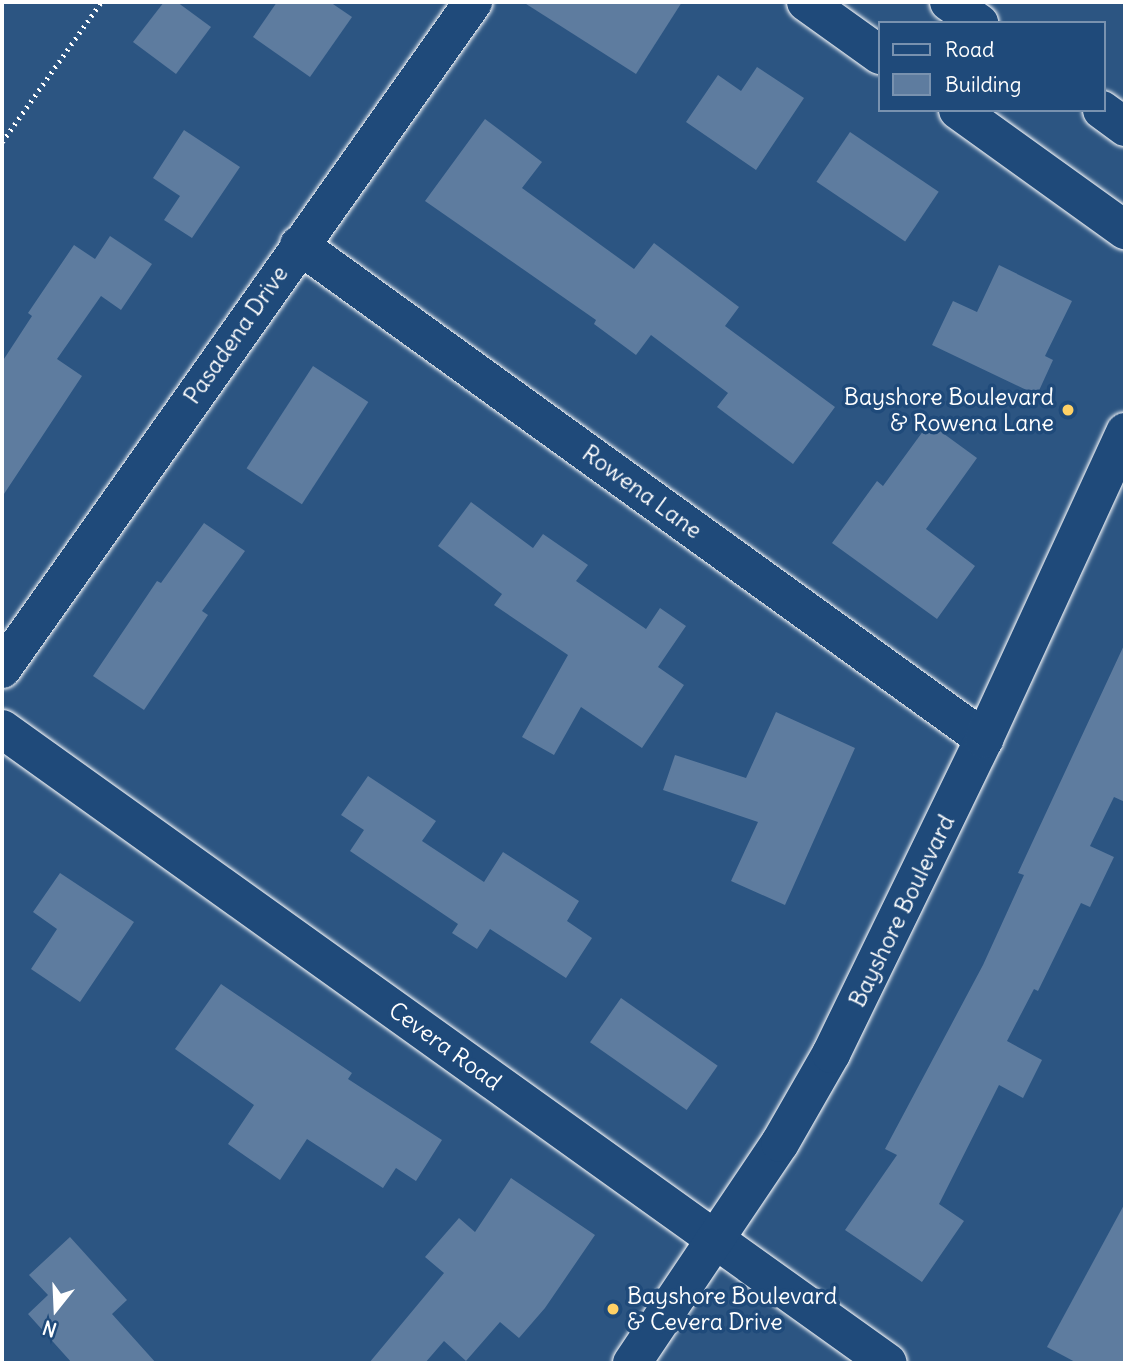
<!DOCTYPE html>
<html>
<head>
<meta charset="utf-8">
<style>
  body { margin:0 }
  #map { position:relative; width:1127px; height:1365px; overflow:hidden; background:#2c5582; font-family:Delius,sans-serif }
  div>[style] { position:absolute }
  .building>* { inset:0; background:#5e7c9f; transform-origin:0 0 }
  .path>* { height:4.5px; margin-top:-2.25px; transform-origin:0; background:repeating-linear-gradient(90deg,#fff 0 2px,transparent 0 7px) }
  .roads { filter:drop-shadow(0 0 2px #fff) drop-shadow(0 0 2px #fff) }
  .minor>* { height:38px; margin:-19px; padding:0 19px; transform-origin:19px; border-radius:19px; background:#1f4a7a }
  .major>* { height:38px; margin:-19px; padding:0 19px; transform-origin:19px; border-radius:19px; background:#1f4a7a }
  .dots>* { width:19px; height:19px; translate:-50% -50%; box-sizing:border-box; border:4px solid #1f4a7a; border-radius:50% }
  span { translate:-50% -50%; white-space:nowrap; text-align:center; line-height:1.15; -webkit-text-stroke:7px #1f4a7a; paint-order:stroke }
  .street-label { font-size:23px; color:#fff }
  .poi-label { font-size:23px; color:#fff }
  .right { translate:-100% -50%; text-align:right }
  .left { translate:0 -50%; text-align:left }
  .frame { position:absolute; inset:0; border:4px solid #fff; pointer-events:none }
  .legend { position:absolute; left:878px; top:21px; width:228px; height:91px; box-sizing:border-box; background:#1f4a7a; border:2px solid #7992af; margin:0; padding:9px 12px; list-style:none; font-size:21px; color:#fff }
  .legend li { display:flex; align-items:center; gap:14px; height:35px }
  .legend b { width:35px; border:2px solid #7992af }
  .north { position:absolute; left:21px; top:1274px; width:70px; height:70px; -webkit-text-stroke:5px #1f4a7a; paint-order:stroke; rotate:198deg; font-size:19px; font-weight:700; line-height:28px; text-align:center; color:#fff }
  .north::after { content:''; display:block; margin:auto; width:24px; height:32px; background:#fff; clip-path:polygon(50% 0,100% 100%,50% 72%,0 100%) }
</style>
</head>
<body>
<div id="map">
  <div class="building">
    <i style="clip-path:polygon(164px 2px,177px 2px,211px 27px,176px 74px,133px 42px)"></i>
    <i style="clip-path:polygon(277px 2px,330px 2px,352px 17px,310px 77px,253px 37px)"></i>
    <i style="clip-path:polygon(523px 2px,682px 2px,636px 74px)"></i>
    <i style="clip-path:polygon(757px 67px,804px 98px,756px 170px,686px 122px,718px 75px,741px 91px)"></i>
    <i style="clip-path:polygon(485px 119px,542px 162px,522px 188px,634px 269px,654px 243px,739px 307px,725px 326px,835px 407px,793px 464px,717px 407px,728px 393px,651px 335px,636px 355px,594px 324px,596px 320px,425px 201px)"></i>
    <i style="clip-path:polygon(184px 130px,240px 167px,192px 238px,164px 220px,180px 196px,153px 178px)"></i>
    <i style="left:850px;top:132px;width:107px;height:60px;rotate:34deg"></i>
    <i style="clip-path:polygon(110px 236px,152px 264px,121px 310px,101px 296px,57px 359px,82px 376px,2px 497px,2px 362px,32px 316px,28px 313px,74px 245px,95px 259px)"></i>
    <i style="clip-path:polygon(999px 265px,1072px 301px,1045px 356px,1053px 360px,1037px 395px,932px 345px,953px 301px,977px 312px)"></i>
    <i style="left:313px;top:366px;width:66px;height:122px;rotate:33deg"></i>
    <i style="clip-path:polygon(929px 423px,977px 458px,926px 529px,975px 566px,937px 619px,832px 543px,877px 481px,883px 486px)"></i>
    <i style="clip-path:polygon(471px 502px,533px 548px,543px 534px,588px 565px,576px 581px,646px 629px,660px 608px,686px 626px,658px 667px,684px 685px,642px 748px,581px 707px,554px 755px,522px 737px,568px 655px,494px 605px,502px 594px,438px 546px)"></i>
    <i style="clip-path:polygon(204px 523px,245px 551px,202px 611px,208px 615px,144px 710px,93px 676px,157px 581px,161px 583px)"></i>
    <i style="clip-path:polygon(1125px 643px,1125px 802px,1114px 797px,1090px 846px,1114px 857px,1090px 907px,1081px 903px,1038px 991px,1034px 989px,1007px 1041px,1042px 1060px,1023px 1098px,999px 1085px,939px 1204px,964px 1221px,922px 1282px,845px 1230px,897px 1155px,885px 1149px,983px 965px,1024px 875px,1018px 873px)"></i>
    <i style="clip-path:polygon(776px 712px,855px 748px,785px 905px,731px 881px,758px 822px,663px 790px,675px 755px,746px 778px)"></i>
    <i style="clip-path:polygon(368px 776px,436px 821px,422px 841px,484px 882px,503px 852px,579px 901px,567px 921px,592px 938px,566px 978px,490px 929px,477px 949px,452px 933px,458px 924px,350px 851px,364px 830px,341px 815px)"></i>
    <i style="clip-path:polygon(60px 873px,134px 922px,80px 1002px,31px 969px,57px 929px,33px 912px)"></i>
    <i style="clip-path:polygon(221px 984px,352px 1073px,348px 1079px,442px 1140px,416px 1181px,396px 1168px,383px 1188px,307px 1139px,280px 1180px,228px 1144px,254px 1105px,175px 1049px)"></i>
    <i style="left:621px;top:998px;width:118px;height:54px;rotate:35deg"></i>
    <i style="clip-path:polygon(511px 1178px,595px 1235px,545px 1308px,519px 1338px,500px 1322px,466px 1361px,444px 1341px,425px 1363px,369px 1363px,444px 1273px,425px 1257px,459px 1218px,475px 1232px)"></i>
    <i style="clip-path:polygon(1125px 1203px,1125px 1363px,1077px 1363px,1047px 1347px)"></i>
    <i style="clip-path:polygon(70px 1237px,127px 1300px,112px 1314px,156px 1363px,72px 1363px,28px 1314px,48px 1295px,29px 1275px)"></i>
  </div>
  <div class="path">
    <i style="left:2px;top:142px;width:171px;rotate:-54.7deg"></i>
  </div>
  <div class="roads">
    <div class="minor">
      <i style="left:806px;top:2px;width:91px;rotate:35.6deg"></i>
      <i style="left:949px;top:2px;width:37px;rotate:35deg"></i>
      <i style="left:958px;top:110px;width:206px;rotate:35.7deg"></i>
      <i style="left:1102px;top:110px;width:29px;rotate:36deg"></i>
      <i style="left:299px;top:245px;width:845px;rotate:35.8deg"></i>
      <i style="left:2px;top:669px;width:817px;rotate:-54.77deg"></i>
      <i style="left:2px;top:729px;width:1089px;rotate:35.59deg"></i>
    </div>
    <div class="major">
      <i style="left:632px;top:1363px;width:265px;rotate:-56.1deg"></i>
      <i style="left:780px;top:1143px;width:103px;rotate:-60.2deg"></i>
      <i style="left:831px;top:1054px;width:350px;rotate:-64.1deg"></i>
      <i style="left:984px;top:739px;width:338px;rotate:-65.3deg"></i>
    </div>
  </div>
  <div class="dots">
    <i style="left:1068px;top:410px;background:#ffd166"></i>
    <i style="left:613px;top:1309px;background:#ffd166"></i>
  </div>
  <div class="street-label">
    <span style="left:236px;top:335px;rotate:-55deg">Pasadena Drive</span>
    <span style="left:642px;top:492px;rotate:36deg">Rowena Lane</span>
    <span style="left:902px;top:911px;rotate:-64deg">Bayshore Boulevard</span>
    <span style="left:445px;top:1046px;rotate:36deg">Cevera Road</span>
  </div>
  <div class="poi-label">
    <span class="right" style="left:1054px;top:410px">Bayshore Boulevard<br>&amp; Rowena Lane</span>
    <span class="left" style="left:627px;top:1309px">Bayshore Boulevard<br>&amp; Cevera Drive</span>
  </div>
  <div class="frame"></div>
  <ul class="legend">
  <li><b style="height:9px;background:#1f4a7a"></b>Road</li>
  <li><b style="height:19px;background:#5e7c9f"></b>Building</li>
  </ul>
  <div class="north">N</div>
</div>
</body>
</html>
